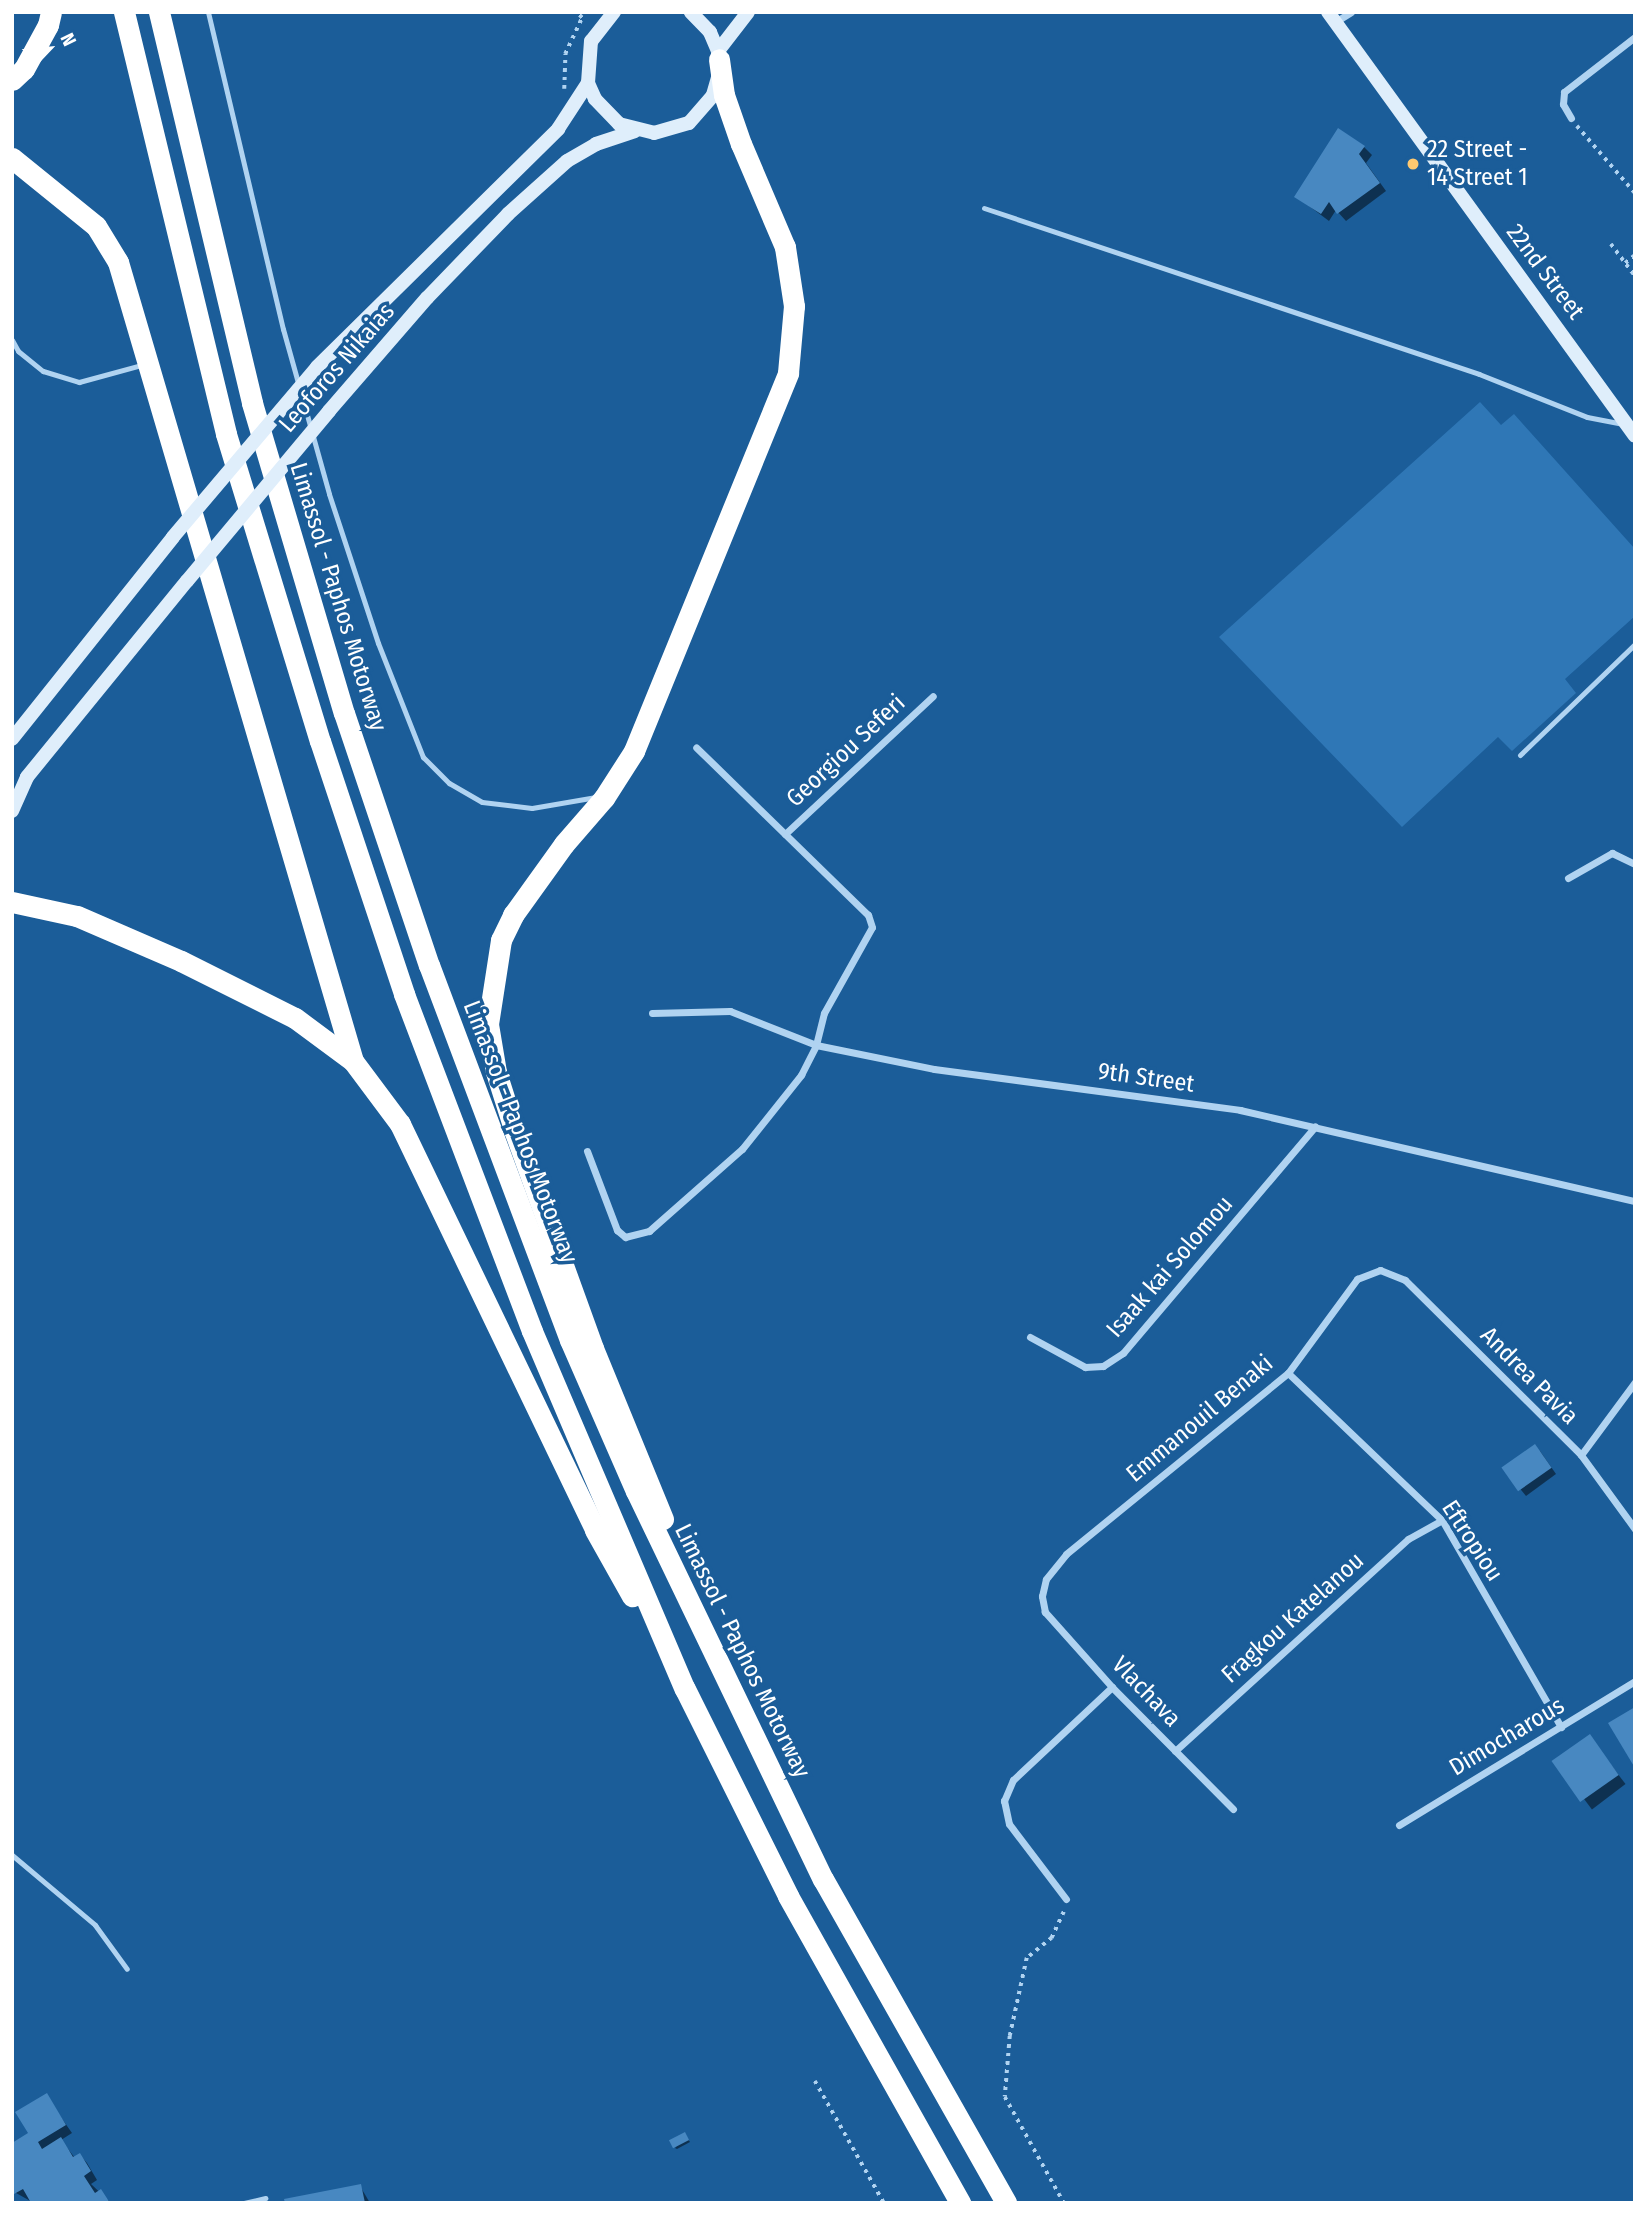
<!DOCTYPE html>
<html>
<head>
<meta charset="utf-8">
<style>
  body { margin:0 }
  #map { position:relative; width:1647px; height:2215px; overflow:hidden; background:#1b5d99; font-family:"Fira Sans Condensed",sans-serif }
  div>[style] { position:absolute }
  .green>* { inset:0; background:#2f77b6 }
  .shadow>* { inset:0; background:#0007; transform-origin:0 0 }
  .building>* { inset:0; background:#4888c1; transform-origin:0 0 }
  .path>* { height:3.5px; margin-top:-1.75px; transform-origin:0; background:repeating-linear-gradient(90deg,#b0d3f1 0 3.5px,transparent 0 8.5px) }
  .lane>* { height:5px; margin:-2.5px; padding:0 2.5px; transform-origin:2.5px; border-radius:2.5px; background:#b0d3f1 }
  .street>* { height:7px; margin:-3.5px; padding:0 3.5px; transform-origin:3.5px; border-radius:3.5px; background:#b0d3f1 }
  .secondary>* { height:14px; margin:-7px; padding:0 7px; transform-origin:7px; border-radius:7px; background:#dfeefb }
  .highway>* { height:21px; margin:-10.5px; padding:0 10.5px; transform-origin:10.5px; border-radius:10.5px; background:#fff }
  .secondary-bridge>* { height:14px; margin:-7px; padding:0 7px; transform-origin:7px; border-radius:7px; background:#dfeefb }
  .dots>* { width:19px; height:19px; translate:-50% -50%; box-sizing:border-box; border:4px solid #1b5d99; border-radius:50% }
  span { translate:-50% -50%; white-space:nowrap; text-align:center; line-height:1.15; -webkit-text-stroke:7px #1b5d99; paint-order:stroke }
  .poi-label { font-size:24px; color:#fff }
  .left { translate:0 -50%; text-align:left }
  .street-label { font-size:24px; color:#fff }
  .frame { position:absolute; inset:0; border:14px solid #fff; pointer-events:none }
  .north { position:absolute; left:14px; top:14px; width:70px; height:70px; -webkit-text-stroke:5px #1b5d99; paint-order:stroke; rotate:64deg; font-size:19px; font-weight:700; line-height:28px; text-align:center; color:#fff }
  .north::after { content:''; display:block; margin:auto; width:24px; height:32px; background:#fff; clip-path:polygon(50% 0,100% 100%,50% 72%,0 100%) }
</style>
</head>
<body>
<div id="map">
  <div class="green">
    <i style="clip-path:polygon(1480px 402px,1501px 425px,1514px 414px,1635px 549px,1635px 616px,1565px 679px,1576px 693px,1512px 751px,1498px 737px,1402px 827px,1219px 637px)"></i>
  </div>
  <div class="shadow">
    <i style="clip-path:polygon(1364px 147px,1372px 155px,1366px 163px,1386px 191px,1346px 221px,1336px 210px,1329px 221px,1297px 197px)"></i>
    <i style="clip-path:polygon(1540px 1451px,1556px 1474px,1526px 1496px,1504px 1469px)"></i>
    <i style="left:1590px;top:1737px;width:59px;height:42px;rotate:53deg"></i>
    <i style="clip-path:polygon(46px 2096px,72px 2133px,61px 2140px,75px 2158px,80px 2155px,87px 2163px,97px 2180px,91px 2184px,111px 2203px,34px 2203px,16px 2193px,30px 2133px)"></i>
    <i style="clip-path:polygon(686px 2136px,690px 2142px,677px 2149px,675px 2148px)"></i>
    <i style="clip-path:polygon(360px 2186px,370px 2203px,287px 2203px)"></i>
  </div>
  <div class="building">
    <i style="clip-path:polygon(1338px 128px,1365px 146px,1359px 154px,1380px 183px,1337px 214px,1329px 202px,1321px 214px,1294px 197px)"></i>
    <i style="left:1535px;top:1444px;width:29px;height:41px;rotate:55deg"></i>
    <i style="clip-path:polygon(1635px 1707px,1635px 1768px,1608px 1723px)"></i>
    <i style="left:1590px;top:1734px;width:50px;height:47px;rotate:55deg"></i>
    <i style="clip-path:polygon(47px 2093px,66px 2125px,38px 2142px,42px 2149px,61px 2137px,73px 2157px,80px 2153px,91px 2171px,84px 2176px,95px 2193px,101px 2189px,110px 2203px,31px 2203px,23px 2189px,14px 2194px,12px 2191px,12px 2143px,28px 2133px,15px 2112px)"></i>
    <i style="left:685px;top:2132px;width:9px;height:18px;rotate:63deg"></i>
    <i style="clip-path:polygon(361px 2184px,365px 2203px,285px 2203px,284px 2199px)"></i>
  </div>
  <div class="path">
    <i style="left:564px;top:89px;width:35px;rotate:-88deg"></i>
    <i style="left:565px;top:54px;width:40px;rotate:-65deg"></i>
    <i style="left:582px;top:18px;width:8px;rotate:-135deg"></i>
    <i style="left:1577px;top:126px;width:89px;rotate:49.1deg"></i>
    <i style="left:1611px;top:244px;width:40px;rotate:53deg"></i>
    <i style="left:1625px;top:263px;width:13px;rotate:-39deg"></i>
    <i style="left:1064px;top:1912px;width:29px;rotate:115deg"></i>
    <i style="left:1052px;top:1938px;width:32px;rotate:141deg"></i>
    <i style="left:1027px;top:1958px;width:80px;rotate:102.3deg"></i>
    <i style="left:1010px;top:2036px;width:61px;rotate:94.7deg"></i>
    <i style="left:1005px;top:2097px;width:121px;rotate:60.9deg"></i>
    <i style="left:815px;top:2081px;width:140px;rotate:60.5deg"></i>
  </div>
  <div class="lane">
    <i style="left:208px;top:12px;width:326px;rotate:76.7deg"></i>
    <i style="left:283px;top:329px;width:171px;rotate:74.4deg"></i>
    <i style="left:329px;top:494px;width:157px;rotate:71.8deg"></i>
    <i style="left:378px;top:643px;width:123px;rotate:68.5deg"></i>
    <i style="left:423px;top:757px;width:37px;rotate:45deg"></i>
    <i style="left:449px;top:783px;width:38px;rotate:30deg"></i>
    <i style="left:482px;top:802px;width:50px;rotate:6.8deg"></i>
    <i style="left:532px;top:808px;width:65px;rotate:-9.8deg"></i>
    <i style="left:984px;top:208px;width:522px;rotate:18.54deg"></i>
    <i style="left:1479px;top:374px;width:116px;rotate:21.7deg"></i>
    <i style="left:1587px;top:417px;width:37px;rotate:11deg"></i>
    <i style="left:12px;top:340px;width:13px;rotate:61deg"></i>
    <i style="left:18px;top:351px;width:32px;rotate:39deg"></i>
    <i style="left:43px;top:371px;width:38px;rotate:17deg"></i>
    <i style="left:79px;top:382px;width:68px;rotate:-15.3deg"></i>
    <i style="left:1520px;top:755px;width:160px;rotate:-44deg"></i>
    <i style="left:12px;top:1855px;width:109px;rotate:40.1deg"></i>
    <i style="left:95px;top:1925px;width:54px;rotate:54deg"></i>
    <i style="left:244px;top:2203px;width:22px;rotate:-13deg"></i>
  </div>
  <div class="street">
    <i style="left:1335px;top:22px;width:19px;rotate:-32deg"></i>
    <i style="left:1571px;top:118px;width:16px;rotate:-120deg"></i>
    <i style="left:1563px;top:104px;width:12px;rotate:-85deg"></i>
    <i style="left:1564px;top:92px;width:90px;rotate:-37.8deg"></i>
    <i style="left:785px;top:834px;width:202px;rotate:-43deg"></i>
    <i style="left:1568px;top:878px;width:51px;rotate:-29.6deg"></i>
    <i style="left:1612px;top:853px;width:25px;rotate:26deg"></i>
    <i style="left:652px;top:1013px;width:78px;rotate:-1.5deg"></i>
    <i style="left:730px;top:1011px;width:92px;rotate:21.6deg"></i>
    <i style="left:816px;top:1045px;width:120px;rotate:11.5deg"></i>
    <i style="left:934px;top:1069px;width:309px;rotate:7.6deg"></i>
    <i style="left:1240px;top:1110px;width:405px;rotate:13deg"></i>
    <i style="left:587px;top:1151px;width:85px;rotate:69.2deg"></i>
    <i style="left:617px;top:1230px;width:11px;rotate:41deg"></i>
    <i style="left:625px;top:1237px;width:25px;rotate:-14deg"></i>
    <i style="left:649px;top:1231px;width:124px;rotate:-41.4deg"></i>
    <i style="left:742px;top:1149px;width:95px;rotate:-51.4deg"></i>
    <i style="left:801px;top:1075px;width:34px;rotate:-63deg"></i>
    <i style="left:816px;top:1045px;width:33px;rotate:-76deg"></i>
    <i style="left:824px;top:1013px;width:98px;rotate:-60.8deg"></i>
    <i style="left:872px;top:927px;width:13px;rotate:-108deg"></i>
    <i style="left:868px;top:915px;width:240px;rotate:-135.7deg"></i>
    <i style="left:1030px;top:1337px;width:63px;rotate:28.6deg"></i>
    <i style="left:1085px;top:1367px;width:18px;rotate:-3deg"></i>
    <i style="left:1103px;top:1366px;width:24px;rotate:-33deg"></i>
    <i style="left:1123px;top:1353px;width:297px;rotate:-49.7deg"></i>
    <i style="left:1288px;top:1373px;width:213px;rotate:43.7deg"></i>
    <i style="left:1442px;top:1520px;width:239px;rotate:60.1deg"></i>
    <i style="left:1581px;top:1455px;width:91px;rotate:-53.5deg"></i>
    <i style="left:1175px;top:1751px;width:315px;rotate:-42.3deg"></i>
    <i style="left:1408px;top:1539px;width:39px;rotate:-29deg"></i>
    <i style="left:1233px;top:1809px;width:172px;rotate:-134.8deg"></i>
    <i style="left:1112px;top:1687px;width:101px;rotate:-131.8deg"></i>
    <i style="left:1045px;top:1612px;width:16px;rotate:-101deg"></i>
    <i style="left:1042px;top:1596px;width:17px;rotate:-77deg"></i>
    <i style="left:1046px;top:1579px;width:32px;rotate:-51deg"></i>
    <i style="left:1066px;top:1554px;width:286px;rotate:-39.2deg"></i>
    <i style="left:1288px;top:1373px;width:117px;rotate:-53.7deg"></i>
    <i style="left:1357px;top:1279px;width:25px;rotate:-21deg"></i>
    <i style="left:1380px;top:1270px;width:27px;rotate:22deg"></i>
    <i style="left:1405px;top:1280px;width:248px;rotate:44.8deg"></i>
    <i style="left:1581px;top:1455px;width:92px;rotate:53.9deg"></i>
    <i style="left:1399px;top:1825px;width:276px;rotate:-31.4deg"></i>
    <i style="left:1066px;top:1899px;width:94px;rotate:-127.2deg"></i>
    <i style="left:1009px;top:1824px;width:24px;rotate:-102deg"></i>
    <i style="left:1004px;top:1801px;width:23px;rotate:-67deg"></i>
    <i style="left:1013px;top:1780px;width:136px;rotate:-43.2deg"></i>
  </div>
  <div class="secondary">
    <i style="left:614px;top:12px;width:37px;rotate:128deg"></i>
    <i style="left:591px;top:41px;width:42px;rotate:94.1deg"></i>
    <i style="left:588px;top:83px;width:17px;rotate:66deg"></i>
    <i style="left:595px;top:99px;width:35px;rotate:46deg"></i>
    <i style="left:619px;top:124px;width:36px;rotate:14deg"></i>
    <i style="left:654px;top:133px;width:36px;rotate:-16deg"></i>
    <i style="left:689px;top:123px;width:37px;rotate:-49deg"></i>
    <i style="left:713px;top:95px;width:19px;rotate:-74deg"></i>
    <i style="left:718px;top:77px;width:26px;rotate:-90deg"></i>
    <i style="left:718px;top:51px;width:21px;rotate:-113deg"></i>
    <i style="left:710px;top:32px;width:28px;rotate:-134deg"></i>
    <i style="left:1328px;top:12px;width:523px;rotate:54.09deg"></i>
    <i style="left:718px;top:51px;width:49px;rotate:-52.4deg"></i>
    <i style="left:317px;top:367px;width:339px;rotate:-44.6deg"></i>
    <i style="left:558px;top:129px;width:55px;rotate:-56.9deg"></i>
    <i style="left:329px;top:411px;width:150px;rotate:-49.1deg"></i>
    <i style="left:427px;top:298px;width:117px;rotate:-46deg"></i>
    <i style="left:508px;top:214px;width:79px;rotate:-41.9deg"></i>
    <i style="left:567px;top:161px;width:34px;rotate:-30deg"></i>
    <i style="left:596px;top:144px;width:41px;rotate:-18.4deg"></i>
    <i style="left:12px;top:739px;width:258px;rotate:-51.4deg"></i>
    <i style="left:12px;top:811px;width:37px;rotate:-66deg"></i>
    <i style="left:27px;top:777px;width:253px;rotate:-50.8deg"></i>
  </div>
  <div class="highway">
    <i style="left:124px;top:12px;width:434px;rotate:76.4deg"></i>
    <i style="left:226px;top:434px;width:321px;rotate:73deg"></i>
    <i style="left:320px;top:741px;width:267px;rotate:71.6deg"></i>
    <i style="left:404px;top:994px;width:360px;rotate:69.2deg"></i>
    <i style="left:532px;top:1331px;width:389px;rotate:66.9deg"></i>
    <i style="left:685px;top:1689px;width:231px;rotate:63.5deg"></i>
    <i style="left:788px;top:1896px;width:352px;rotate:60.7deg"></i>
    <i style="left:159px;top:12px;width:402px;rotate:76.6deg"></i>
    <i style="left:252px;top:403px;width:323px;rotate:73.5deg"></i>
    <i style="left:344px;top:713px;width:266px;rotate:71.4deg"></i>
    <i style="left:429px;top:965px;width:401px;rotate:69.4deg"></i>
    <i style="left:570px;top:1340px;width:165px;rotate:66.4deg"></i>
    <i style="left:636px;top:1491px;width:431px;rotate:64.3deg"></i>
    <i style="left:823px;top:1879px;width:372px;rotate:60.5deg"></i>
    <i style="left:12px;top:80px;width:16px;rotate:-43deg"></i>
    <i style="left:24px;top:69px;width:50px;rotate:-61.4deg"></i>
    <i style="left:48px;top:25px;width:13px;rotate:-77deg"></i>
    <i style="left:12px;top:158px;width:108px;rotate:39deg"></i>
    <i style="left:96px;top:226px;width:42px;rotate:58.6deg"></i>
    <i style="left:118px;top:262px;width:833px;rotate:73.61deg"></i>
    <i style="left:12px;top:902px;width:66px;rotate:12.2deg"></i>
    <i style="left:77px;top:916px;width:113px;rotate:23.4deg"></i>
    <i style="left:181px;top:961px;width:127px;rotate:26.6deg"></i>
    <i style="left:295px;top:1018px;width:72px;rotate:36.6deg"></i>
    <i style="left:353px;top:1061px;width:79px;rotate:53.3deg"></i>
    <i style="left:400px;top:1124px;width:450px;rotate:64.3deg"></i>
    <i style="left:595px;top:1530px;width:76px;rotate:60.7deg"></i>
    <i style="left:663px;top:1519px;width:185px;rotate:-112.3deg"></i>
    <i style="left:593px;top:1348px;width:230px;rotate:-109.9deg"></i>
    <i style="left:515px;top:1132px;width:63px;rotate:-107.6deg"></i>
    <i style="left:496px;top:1072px;width:49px;rotate:-99.5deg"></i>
    <i style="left:488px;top:1024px;width:85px;rotate:-81.2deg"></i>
    <i style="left:501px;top:940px;width:28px;rotate:-64deg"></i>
    <i style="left:513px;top:915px;width:87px;rotate:-54.3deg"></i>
    <i style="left:564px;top:844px;width:61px;rotate:-49deg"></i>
    <i style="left:604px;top:798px;width:56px;rotate:-57.4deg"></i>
    <i style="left:634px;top:751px;width:408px;rotate:-67.8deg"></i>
    <i style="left:788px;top:373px;width:67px;rotate:-84.9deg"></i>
    <i style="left:794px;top:306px;width:60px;rotate:-98.7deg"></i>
    <i style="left:785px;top:247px;width:112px;rotate:-113.1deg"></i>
    <i style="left:741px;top:144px;width:52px;rotate:-109.1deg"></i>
    <i style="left:724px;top:95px;width:36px;rotate:-98deg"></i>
  </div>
  <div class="secondary-bridge">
    <i style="left:173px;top:537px;width:223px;rotate:-49.7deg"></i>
    <i style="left:187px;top:581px;width:222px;rotate:-50.1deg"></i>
  </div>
  <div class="dots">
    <i style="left:1413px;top:164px;background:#ffc970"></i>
  </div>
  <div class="poi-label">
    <span class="left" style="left:1427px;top:164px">22 Street -<br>14 Street 1</span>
  </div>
  <div class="street-label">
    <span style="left:1545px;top:272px;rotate:53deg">22nd Street</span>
    <span style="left:337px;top:368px;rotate:-49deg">Leoforos Nikaias</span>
    <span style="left:338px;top:597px;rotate:73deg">Limassol - Paphos Motorway</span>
    <span style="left:846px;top:751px;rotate:-43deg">Georgiou Seferi</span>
    <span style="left:1146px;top:1078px;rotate:8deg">9th Street</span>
    <span style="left:520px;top:1132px;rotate:69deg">Limassol - Paphos Motorway</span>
    <span style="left:1170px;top:1267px;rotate:-49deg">Isaak kai Solomou</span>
    <span style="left:1529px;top:1376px;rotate:45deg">Andrea Pavia</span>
    <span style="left:1200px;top:1419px;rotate:-40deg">Emmanouil Benaki</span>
    <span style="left:1472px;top:1541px;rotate:57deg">Eftropiou</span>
    <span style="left:1293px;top:1618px;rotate:-42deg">Fragkou Katelanou</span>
    <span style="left:742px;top:1651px;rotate:64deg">Limassol - Paphos Motorway</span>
    <span style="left:1146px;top:1692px;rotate:46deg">Vlachava</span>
    <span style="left:1507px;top:1737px;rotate:-31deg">Dimocharous</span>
  </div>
  <div class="frame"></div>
  <div class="north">N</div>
</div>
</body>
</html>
